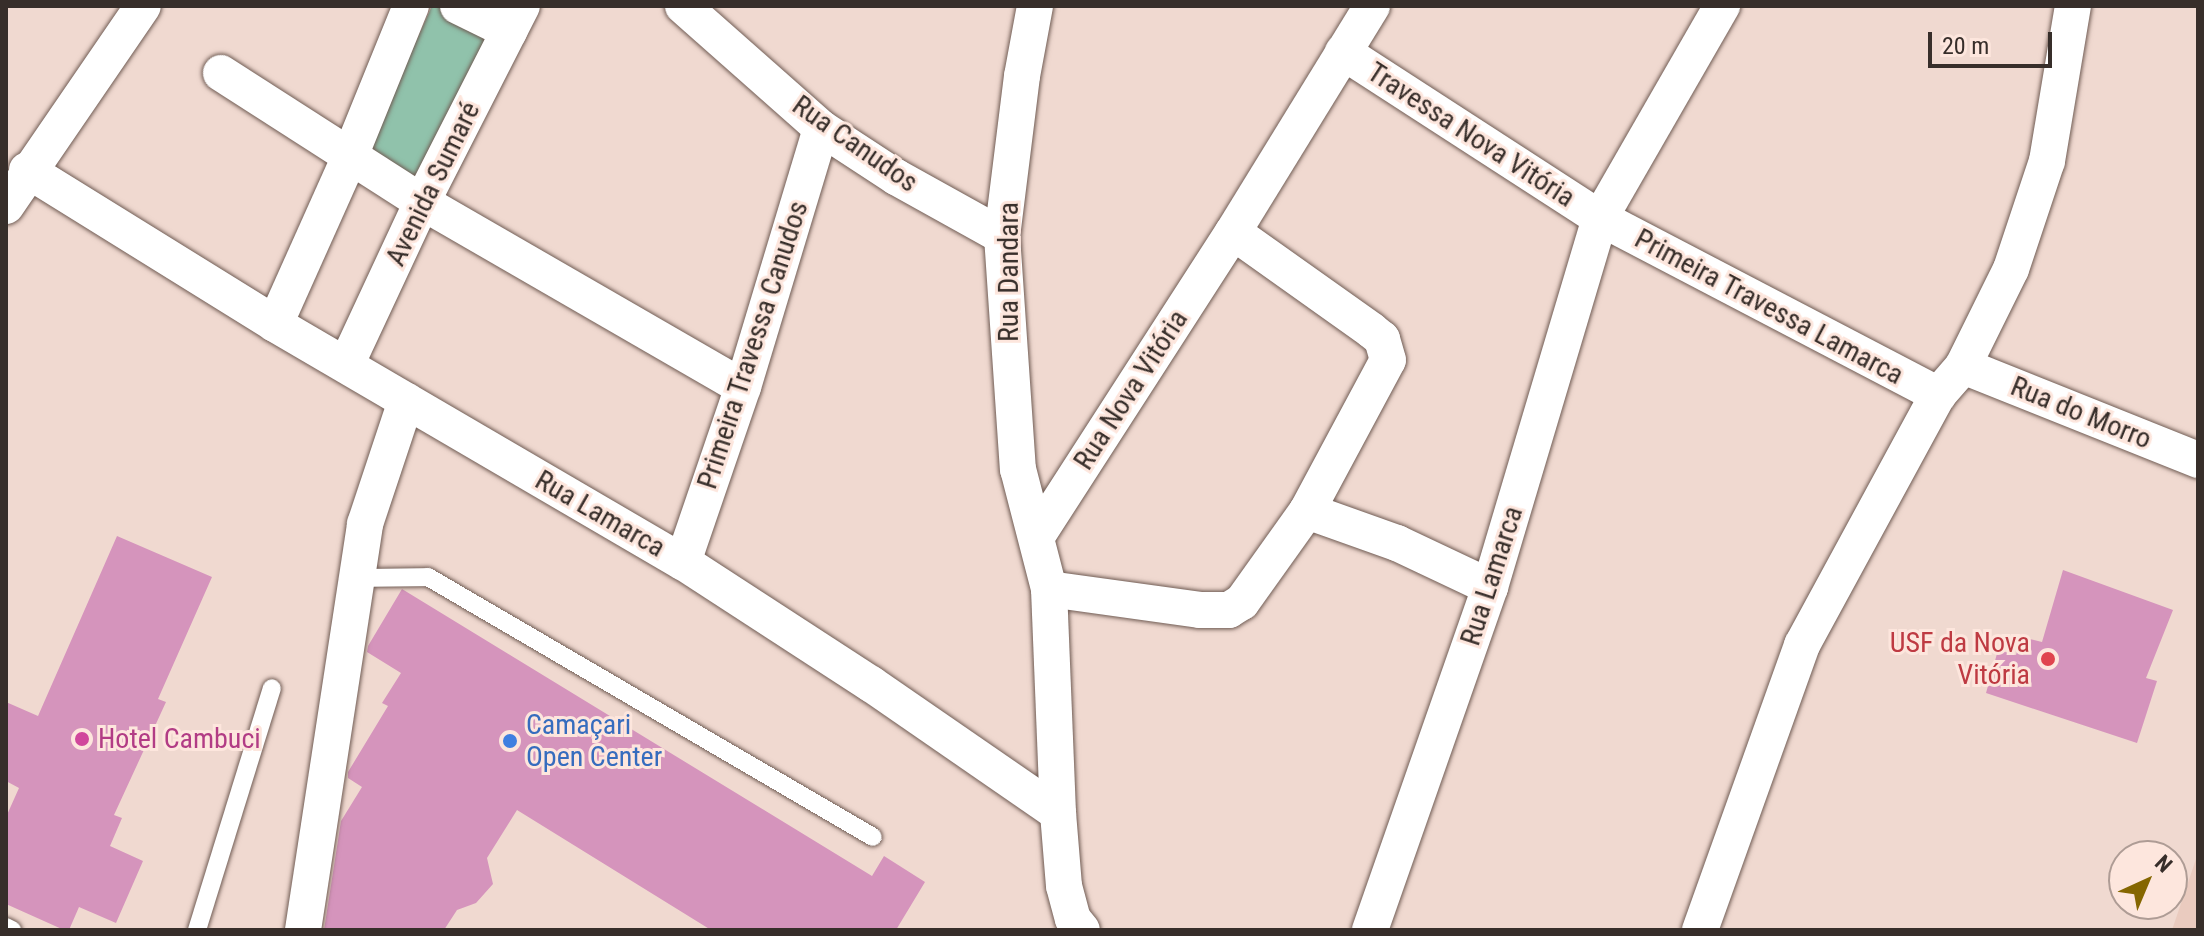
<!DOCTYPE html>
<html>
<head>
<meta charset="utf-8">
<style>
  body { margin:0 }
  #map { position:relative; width:2204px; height:936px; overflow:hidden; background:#f0d9d0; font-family:"Roboto Condensed",sans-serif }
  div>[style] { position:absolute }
  .built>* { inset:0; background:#eacbbf }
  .green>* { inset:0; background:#90c2ab }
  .building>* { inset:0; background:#d594bc }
  .roads { filter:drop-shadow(0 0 2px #705c54) drop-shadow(0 0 2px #705c54) }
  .service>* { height:18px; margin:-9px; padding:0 9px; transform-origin:9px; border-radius:9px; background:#fff }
  .minor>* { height:36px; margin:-18px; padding:0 18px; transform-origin:18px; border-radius:18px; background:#fff }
  .dots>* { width:22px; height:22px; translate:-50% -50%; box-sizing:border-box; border:4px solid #fde6dd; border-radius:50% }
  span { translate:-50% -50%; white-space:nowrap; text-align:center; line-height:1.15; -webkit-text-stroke:6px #fde6dd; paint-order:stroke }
  .street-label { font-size:28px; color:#372e2a }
  .health-label { font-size:28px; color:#be3a42 }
  .right { translate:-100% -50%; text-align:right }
  .shop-label { font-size:28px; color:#366cbe }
  .left { translate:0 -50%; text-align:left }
  .hotel-label { font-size:28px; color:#b23c85 }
  .frame { position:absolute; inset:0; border:8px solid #372e2a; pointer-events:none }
  .north { position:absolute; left:2108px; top:840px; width:80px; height:80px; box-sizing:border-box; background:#fde6dd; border:2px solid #ae9c95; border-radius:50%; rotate:44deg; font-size:22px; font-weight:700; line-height:32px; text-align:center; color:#372e2a }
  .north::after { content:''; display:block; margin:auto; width:28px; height:36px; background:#856600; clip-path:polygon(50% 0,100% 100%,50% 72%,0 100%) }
  .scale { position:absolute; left:1928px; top:32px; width:124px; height:36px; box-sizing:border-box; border:4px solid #372e2a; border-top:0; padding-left:10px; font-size:24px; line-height:28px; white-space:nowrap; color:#372e2a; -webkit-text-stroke:6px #fde6dd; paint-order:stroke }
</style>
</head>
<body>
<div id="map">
  <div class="built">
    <i style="clip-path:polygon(2198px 853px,2198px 930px,2172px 930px)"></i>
  </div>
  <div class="green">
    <i style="clip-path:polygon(432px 6px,505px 6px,417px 182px,366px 152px)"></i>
  </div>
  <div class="building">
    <i style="clip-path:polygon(117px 536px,212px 577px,158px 699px,166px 702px,114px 815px,122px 818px,110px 846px,143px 861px,116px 923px,79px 907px,69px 930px,64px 930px,6px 904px,6px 817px,19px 788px,6px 781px,6px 702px,38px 716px)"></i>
    <i style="clip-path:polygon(2063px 570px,2173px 610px,2146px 678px,2157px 681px,2137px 743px,1986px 693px,1998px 650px,2016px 655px,2021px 637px,2042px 642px)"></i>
    <i style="clip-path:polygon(402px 589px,872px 876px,884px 856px,925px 882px,896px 930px,711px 930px,517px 810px,487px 858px,493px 884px,476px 903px,457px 910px,444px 930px,324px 930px,341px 821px,362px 787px,348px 778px,348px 772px,388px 706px,382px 703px,401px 673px,367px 652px,368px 646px)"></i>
  </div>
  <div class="roads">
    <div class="service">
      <i style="left:357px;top:578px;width:71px;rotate:-0.8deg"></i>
      <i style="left:428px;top:577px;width:515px;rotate:30.3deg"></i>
      <i style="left:6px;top:927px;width:7px;rotate:27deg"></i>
      <i style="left:197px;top:930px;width:253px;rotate:-72.8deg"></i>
    </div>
    <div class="minor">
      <i style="left:458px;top:6px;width:57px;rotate:26.1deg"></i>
      <i style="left:683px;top:6px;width:184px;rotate:41.5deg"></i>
      <i style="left:821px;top:128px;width:90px;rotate:33.2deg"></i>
      <i style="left:896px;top:177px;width:121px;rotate:29.1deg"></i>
      <i style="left:1035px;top:6px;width:71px;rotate:100.5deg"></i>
      <i style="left:1022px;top:76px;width:161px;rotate:97.1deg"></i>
      <i style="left:1002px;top:236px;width:234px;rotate:86.1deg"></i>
      <i style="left:1018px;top:469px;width:124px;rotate:75.5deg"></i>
      <i style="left:1049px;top:589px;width:224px;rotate:87.7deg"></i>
      <i style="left:1343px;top:52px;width:306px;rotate:32.9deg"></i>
      <i style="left:1600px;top:218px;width:382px;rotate:27.6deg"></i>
      <i style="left:221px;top:73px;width:239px;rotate:32.7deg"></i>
      <i style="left:422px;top:202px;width:370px;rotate:30deg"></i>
      <i style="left:27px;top:170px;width:292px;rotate:31.8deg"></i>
      <i style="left:275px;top:324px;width:472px;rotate:30.3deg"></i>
      <i style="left:683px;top:562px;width:224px;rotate:33deg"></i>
      <i style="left:871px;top:684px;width:227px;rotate:34.6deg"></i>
      <i style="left:1058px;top:813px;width:73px;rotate:85.3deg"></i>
      <i style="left:1064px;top:886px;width:34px;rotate:75deg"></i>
      <i style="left:1073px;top:919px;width:14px;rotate:51deg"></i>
      <i style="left:6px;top:206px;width:242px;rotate:-55.6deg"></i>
      <i style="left:275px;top:324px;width:184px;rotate:-65.9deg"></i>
      <i style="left:350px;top:156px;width:162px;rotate:-67.9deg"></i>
      <i style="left:347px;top:363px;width:178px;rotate:-65deg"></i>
      <i style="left:422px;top:202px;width:220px;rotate:-63deg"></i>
      <i style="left:1963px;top:366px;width:253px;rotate:21.8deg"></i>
      <i style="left:1307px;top:511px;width:96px;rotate:19.6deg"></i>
      <i style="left:1397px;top:543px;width:103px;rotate:25.3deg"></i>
      <i style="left:1037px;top:536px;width:362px;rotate:-57.2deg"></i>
      <i style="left:1233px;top:232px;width:265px;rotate:-58.4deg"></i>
      <i style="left:683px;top:562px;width:185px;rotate:-71.1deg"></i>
      <i style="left:743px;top:387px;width:270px;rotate:-73.2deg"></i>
      <i style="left:1049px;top:589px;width:152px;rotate:7.9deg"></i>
      <i style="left:1200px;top:610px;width:29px"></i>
      <i style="left:1229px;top:610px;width:15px;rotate:-32deg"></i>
      <i style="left:1242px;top:602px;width:112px;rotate:-54.5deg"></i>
      <i style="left:1307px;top:511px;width:171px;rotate:-61.8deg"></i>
      <i style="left:1388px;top:360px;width:22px;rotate:-106deg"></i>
      <i style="left:1382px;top:339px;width:14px;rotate:-141deg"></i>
      <i style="left:1371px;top:330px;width:169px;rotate:-144.6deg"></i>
      <i style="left:303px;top:930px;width:411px;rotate:-81.3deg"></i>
      <i style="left:365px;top:524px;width:130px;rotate:-71.6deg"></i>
      <i style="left:1370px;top:930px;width:363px;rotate:-70.7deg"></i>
      <i style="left:1490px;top:587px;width:385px;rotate:-73.4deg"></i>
      <i style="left:1600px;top:218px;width:245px;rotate:-60.1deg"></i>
      <i style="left:1700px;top:930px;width:303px;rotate:-70.3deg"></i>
      <i style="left:1802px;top:645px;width:285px;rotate:-61.5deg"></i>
      <i style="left:1938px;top:395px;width:38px;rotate:-49deg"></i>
      <i style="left:1963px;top:366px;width:108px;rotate:-63.7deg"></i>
      <i style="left:2011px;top:269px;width:114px;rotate:-71.6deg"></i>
      <i style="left:2047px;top:161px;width:157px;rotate:-80.5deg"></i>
    </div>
  </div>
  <div class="dots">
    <i style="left:2048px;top:659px;background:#e0444e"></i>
    <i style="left:82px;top:739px;background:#d1479c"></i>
    <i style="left:510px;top:741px;background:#3f7fe0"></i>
  </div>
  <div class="street-label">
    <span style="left:1471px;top:135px;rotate:33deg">Travessa Nova Vitória</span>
    <span style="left:855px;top:144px;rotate:35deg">Rua Canudos</span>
    <span style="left:433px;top:184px;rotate:-64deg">Avenida Sumaré</span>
    <span style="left:1009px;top:272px;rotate:-90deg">Rua Dandara</span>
    <span style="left:1769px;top:307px;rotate:28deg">Primeira Travessa Lamarca</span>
    <span style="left:753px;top:345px;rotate:-72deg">Primeira Travessa Canudos</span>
    <span style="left:1131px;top:390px;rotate:-57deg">Rua Nova Vitória</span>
    <span style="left:2081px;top:413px;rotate:22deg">Rua do Morro</span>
    <span style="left:600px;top:514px;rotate:30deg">Rua Lamarca</span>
    <span style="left:1492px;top:576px;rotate:-72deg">Rua Lamarca</span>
  </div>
  <div class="health-label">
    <span class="right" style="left:2030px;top:659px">USF da Nova<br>Vitória</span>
  </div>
  <div class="shop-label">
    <span class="left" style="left:526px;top:741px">Camaçari<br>Open Center</span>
  </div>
  <div class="hotel-label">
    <span class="left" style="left:98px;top:739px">Hotel Cambuci</span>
  </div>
  <div class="frame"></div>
  <div class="north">N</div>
  <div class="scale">20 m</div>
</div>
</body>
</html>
